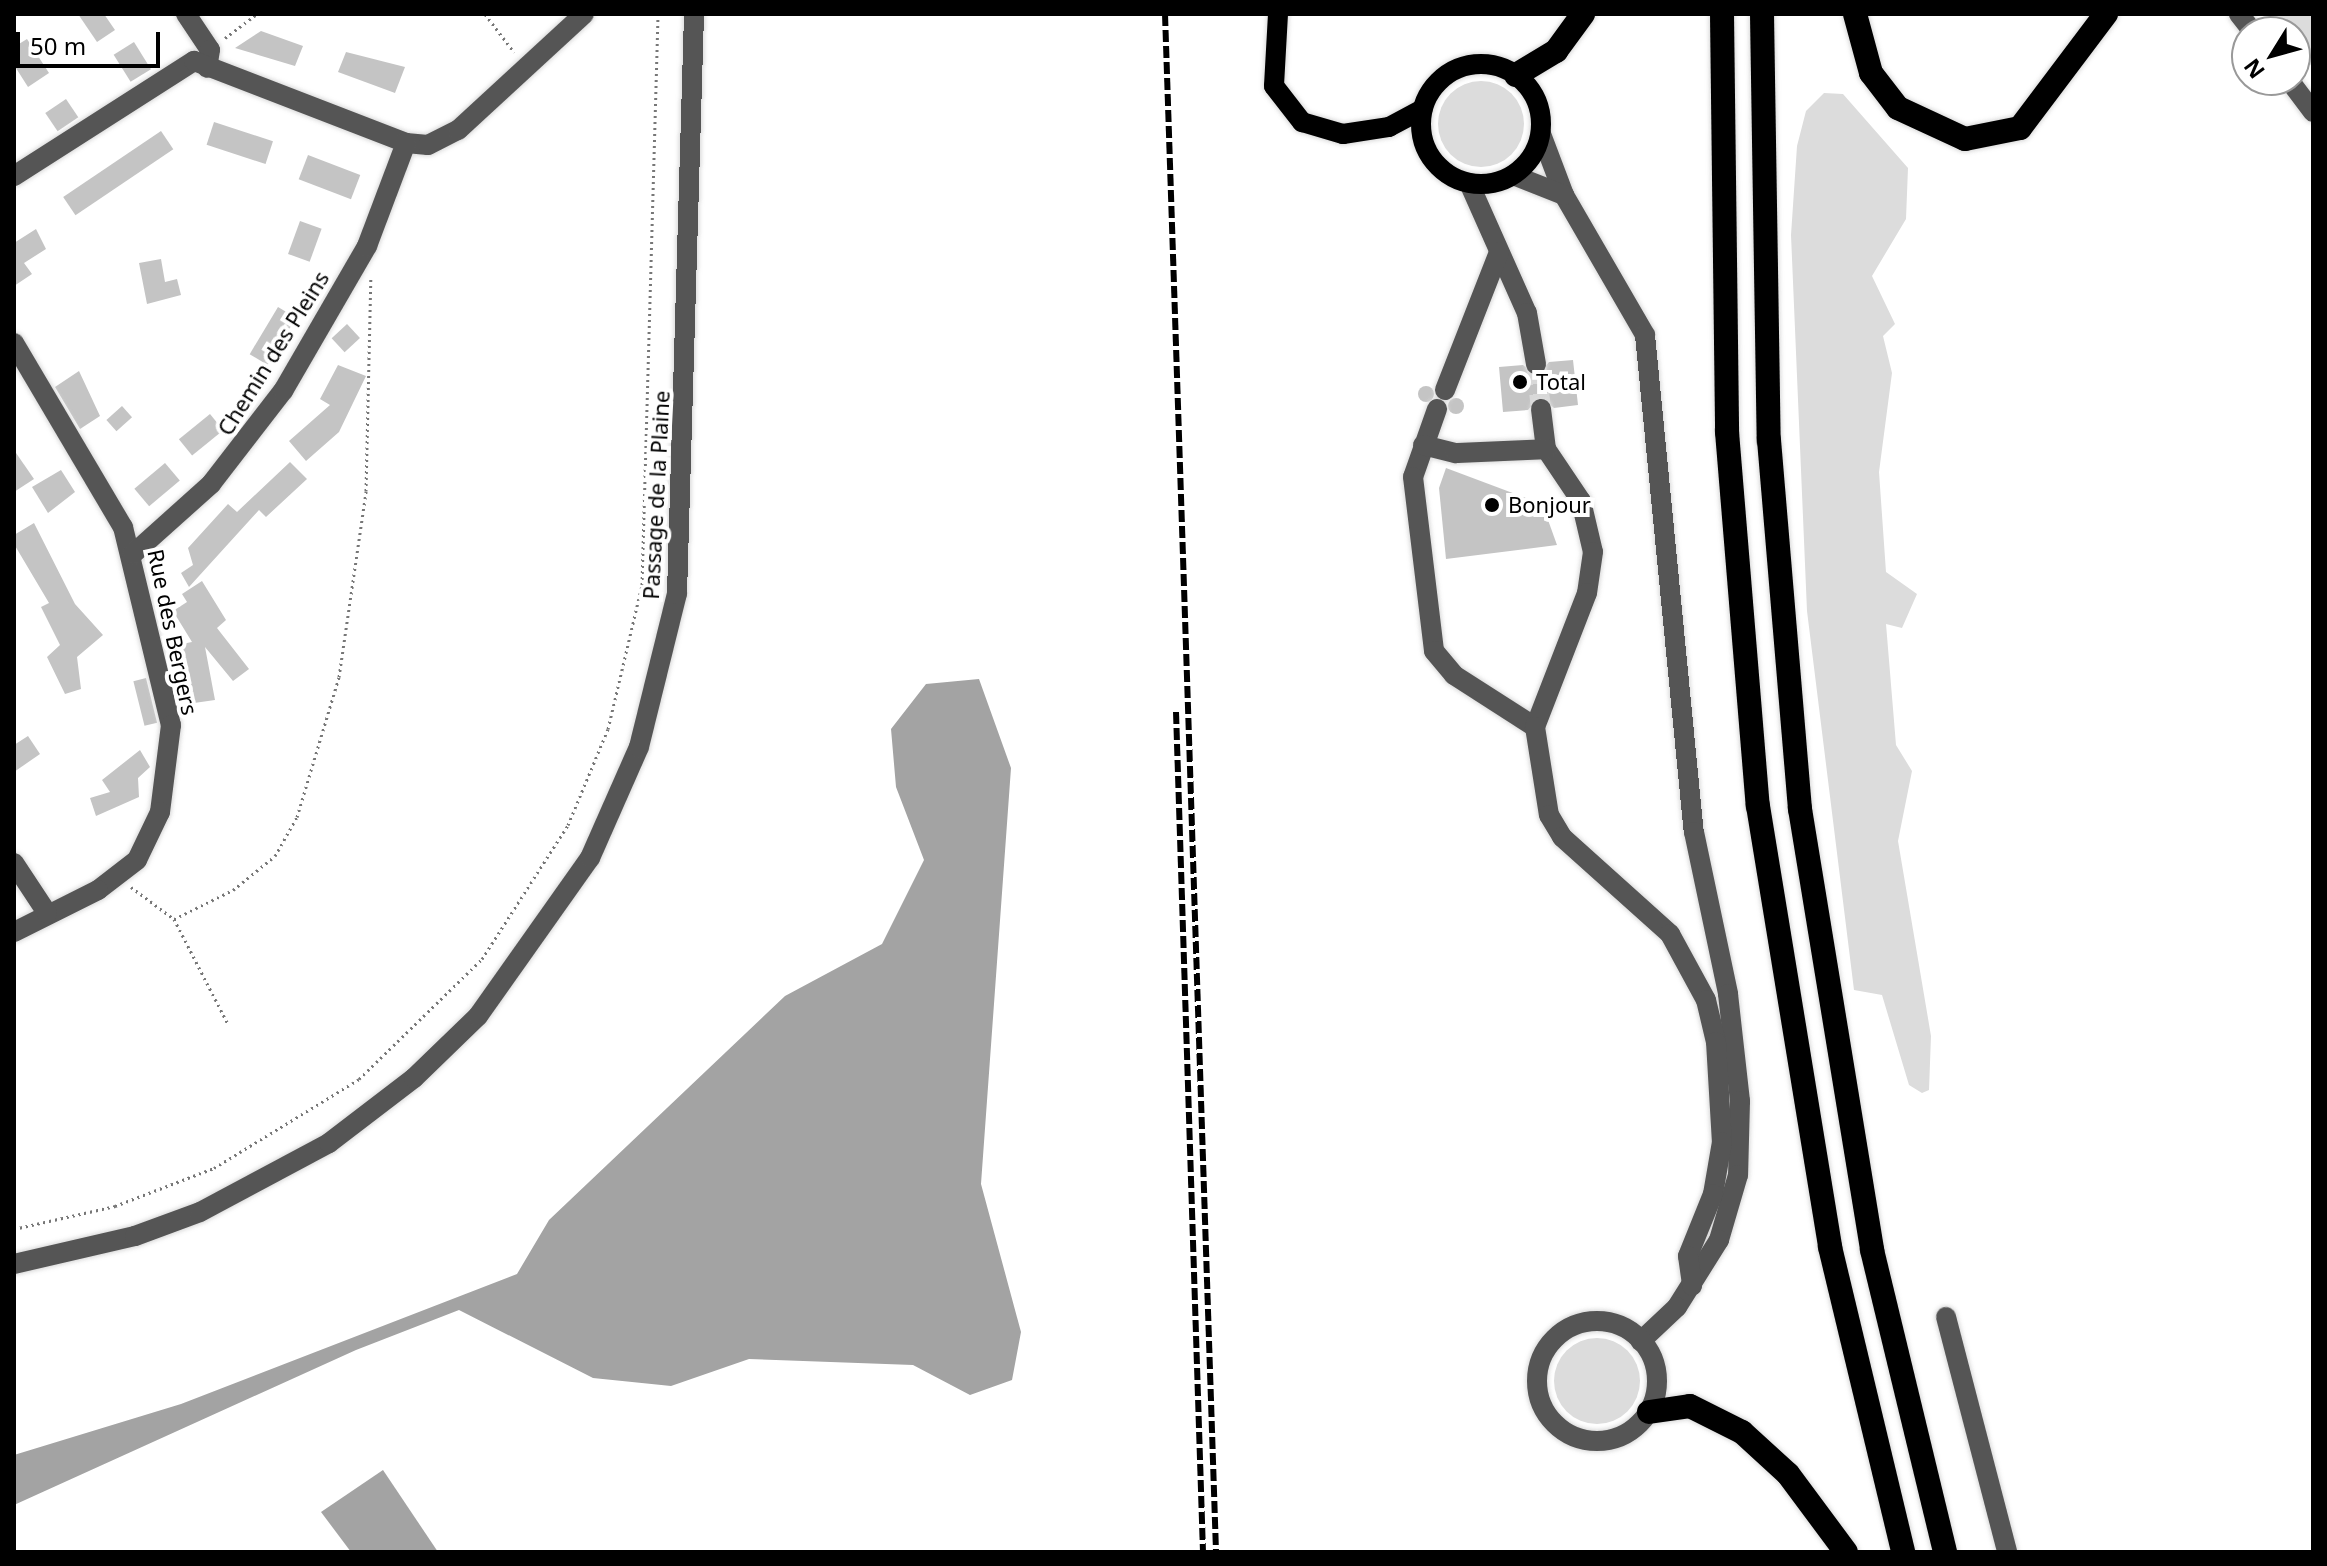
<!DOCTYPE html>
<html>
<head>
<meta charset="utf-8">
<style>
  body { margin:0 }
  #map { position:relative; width:2327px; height:1566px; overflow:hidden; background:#fff; font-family:"Noto Sans",sans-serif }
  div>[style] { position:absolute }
  .green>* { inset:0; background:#dcdcdc }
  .round { border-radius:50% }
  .water>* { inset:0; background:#a3a3a3 }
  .building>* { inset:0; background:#c4c4c4; transform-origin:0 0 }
  .minor-tunnel>* { height:20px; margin-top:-10px; transform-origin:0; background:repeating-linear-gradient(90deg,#d9d9d9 0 20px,transparent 0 30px) }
  .path>* { height:3px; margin-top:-1.5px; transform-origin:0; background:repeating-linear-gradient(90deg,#777 0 2px,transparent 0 6px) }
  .roads { filter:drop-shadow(0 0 2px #dbdbdb) drop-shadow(0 0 2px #dbdbdb) }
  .minor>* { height:20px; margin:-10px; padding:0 10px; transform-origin:10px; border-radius:10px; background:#555 }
  .minor>.ring { margin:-10px; padding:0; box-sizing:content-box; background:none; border:20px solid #555; border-radius:50% }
  .major>* { height:20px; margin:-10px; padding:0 10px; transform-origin:10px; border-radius:10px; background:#000 }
  .major>.ring { margin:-10px; padding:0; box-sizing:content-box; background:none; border:20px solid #000; border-radius:50% }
  .highway>* { height:24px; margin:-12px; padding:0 12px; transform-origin:12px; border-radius:12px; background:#000 }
  .rail>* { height:6px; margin-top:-3px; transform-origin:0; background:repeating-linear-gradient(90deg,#000 0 12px,transparent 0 16px) }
  .dots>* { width:22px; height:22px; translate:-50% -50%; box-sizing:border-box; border:4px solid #fff; border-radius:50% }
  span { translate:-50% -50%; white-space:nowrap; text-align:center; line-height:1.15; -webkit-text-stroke:8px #fff; paint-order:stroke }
  .street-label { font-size:22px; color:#000 }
  .poi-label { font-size:22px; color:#000 }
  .left { translate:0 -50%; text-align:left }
  .frame { position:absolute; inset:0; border:16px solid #000; pointer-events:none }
  .north { position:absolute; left:2231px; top:16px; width:80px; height:80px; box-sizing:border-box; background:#fff; border:2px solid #999; border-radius:50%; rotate:233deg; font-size:22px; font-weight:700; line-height:32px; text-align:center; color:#000 }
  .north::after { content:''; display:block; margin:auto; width:28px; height:36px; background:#000; clip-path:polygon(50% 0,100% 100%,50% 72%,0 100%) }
  .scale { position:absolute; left:16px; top:32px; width:144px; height:36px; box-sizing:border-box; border:4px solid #000; border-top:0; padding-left:10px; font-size:24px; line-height:28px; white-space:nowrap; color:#000; -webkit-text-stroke:6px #fff; paint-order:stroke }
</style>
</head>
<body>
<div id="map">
  <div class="green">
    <i style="clip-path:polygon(2270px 14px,2313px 14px,2313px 68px,2295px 46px,2295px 32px,2284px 32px)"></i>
    <i class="round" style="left:1438px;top:81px;width:86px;height:86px"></i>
    <i style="clip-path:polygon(1824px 93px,1843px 94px,1908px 168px,1906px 219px,1872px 276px,1895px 324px,1883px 336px,1892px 373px,1879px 472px,1886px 572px,1917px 594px,1902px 628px,1886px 624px,1896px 745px,1912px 771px,1898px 841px,1931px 1036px,1929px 1090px,1922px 1093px,1909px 1085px,1882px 995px,1854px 990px,1807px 611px,1791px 235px,1797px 146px,1806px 111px)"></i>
    <i class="round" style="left:1554px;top:1338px;width:86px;height:86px"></i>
  </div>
  <div class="water">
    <i style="clip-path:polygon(979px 679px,1011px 768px,981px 1184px,1021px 1332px,1012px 1380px,970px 1395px,913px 1365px,749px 1359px,671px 1386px,593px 1378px,459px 1310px,356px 1350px,14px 1505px,14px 1455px,181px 1404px,517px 1274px,549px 1220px,785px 996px,882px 944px,924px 860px,896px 787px,891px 729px,926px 684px)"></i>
    <i style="clip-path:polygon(383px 1470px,438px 1552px,351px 1552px,321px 1512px)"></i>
  </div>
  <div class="building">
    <i style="clip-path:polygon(78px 14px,104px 14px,115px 30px,97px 42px)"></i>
    <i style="clip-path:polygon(261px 31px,303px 46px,295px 66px,235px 48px)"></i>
    <i style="clip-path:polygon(27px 39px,49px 73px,28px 87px,14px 65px,14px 47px)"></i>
    <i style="left:134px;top:42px;width:32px;height:24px;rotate:58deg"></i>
    <i style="clip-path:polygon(346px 52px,405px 67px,395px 93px,338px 72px)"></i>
    <i style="left:66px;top:99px;width:22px;height:25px;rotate:56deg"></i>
    <i style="left:214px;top:122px;width:62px;height:24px;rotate:18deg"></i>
    <i style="left:161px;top:131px;width:22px;height:118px;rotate:56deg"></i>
    <i style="left:308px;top:155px;width:56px;height:26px;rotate:21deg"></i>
    <i style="left:300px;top:221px;width:23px;height:35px;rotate:20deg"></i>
    <i style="clip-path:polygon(36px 229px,46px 249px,24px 263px,32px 274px,14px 286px,14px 243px)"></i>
    <i style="clip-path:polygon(161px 259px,165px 282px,177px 279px,181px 295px,147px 304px,139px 263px)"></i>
    <i style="left:278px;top:307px;width:21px;height:55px;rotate:31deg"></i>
    <i style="left:347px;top:324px;width:19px;height:21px;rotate:47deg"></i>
    <i style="clip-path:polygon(1573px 360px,1578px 405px,1554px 408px,1540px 396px,1528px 410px,1503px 412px,1499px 367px,1523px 365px,1537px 377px,1549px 362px)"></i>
    <i style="clip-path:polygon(338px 365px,366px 376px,339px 432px,306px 461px,289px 441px,330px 405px,320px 399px)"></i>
    <i style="clip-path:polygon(79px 371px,100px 416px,80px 429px,55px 387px)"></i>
    <i class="round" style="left:1418px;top:386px;width:16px;height:16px"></i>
    <i class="round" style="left:1448px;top:398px;width:16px;height:16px"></i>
    <i style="left:122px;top:406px;width:15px;height:21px;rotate:48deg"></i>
    <i style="left:210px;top:414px;width:21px;height:40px;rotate:51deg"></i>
    <i style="clip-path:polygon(14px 450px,34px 479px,14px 492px)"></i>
    <i style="clip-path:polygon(290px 462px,307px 479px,266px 517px,259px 510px,189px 587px,181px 573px,193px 565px,188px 548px,228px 504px,237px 512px)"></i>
    <i style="left:165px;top:463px;width:23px;height:40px;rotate:50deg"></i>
    <i style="clip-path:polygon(1446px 468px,1526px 498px,1548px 520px,1557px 545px,1446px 559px,1439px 488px)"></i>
    <i style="clip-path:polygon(61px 470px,75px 492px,48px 513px,32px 487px)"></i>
    <i style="clip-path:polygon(34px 523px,75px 604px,103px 635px,77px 657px,81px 689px,65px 694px,47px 657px,60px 645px,41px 607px,49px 603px,14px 544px,14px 535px)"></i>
    <i style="clip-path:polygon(202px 581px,226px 620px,217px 628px,249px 669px,233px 681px,205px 647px,215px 700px,180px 705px,167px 647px,192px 642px,173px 611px,187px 602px,182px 594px)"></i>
    <i style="left:146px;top:678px;width:46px;height:13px;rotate:76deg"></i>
    <i style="clip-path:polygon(28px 736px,40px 754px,14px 772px,14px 745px)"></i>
    <i style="clip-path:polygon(140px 750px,150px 767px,138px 778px,139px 797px,96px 816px,90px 798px,110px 792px,102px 780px)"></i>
  </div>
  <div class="minor-tunnel">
    <i style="left:1536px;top:364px;width:45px;rotate:83.7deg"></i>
  </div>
  <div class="path">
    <i style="left:485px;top:14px;width:48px;rotate:52.7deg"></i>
    <i style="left:225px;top:38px;width:40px;rotate:-37deg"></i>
    <i style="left:131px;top:887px;width:54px;rotate:36.7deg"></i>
    <i style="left:174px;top:919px;width:118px;rotate:62.8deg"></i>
    <i style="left:174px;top:919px;width:66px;rotate:-26.2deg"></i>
    <i style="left:233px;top:890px;width:54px;rotate:-39deg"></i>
    <i style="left:275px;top:856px;width:45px;rotate:-60.6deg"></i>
    <i style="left:297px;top:817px;width:146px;rotate:-73.3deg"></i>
    <i style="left:339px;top:677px;width:188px;rotate:-81.7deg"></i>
    <i style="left:366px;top:491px;width:213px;rotate:-88.7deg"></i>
    <i style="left:14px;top:1229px;width:104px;rotate:-12.8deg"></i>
    <i style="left:115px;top:1206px;width:106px;rotate:-21deg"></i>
    <i style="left:214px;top:1168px;width:170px;rotate:-31.5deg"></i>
    <i style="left:359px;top:1079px;width:172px;rotate:-44.3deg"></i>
    <i style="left:482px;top:959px;width:159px;rotate:-57.3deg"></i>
    <i style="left:568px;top:825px;width:104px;rotate:-67.4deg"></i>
    <i style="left:608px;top:729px;width:148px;rotate:-76.7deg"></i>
    <i style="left:642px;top:585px;width:571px;rotate:-88.39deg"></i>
  </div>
  <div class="roads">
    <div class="minor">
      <i style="left:186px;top:14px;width:43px;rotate:56.3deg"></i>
      <i style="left:210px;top:50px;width:18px;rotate:99deg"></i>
      <i style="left:2239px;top:14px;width:23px;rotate:52deg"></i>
      <i style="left:2289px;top:80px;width:40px;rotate:53deg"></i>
      <i style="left:1541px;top:134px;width:65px;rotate:69.3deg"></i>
      <i style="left:1564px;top:195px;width:162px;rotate:59.9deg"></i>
      <i style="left:1645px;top:335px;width:499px;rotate:84.4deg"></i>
      <i style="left:1694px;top:832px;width:166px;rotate:78.1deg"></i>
      <i style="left:1728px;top:994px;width:108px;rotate:83.6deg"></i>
      <i style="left:1740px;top:1101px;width:74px;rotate:91.5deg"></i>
      <i style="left:1738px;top:1175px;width:68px;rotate:106.3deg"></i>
      <i style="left:1719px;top:1240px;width:79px;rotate:122.1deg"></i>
      <i style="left:1677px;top:1307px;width:50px;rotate:136.6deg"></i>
      <i style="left:1513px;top:175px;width:55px;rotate:21.4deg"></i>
      <i style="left:14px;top:176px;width:214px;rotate:-32.6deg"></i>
      <i style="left:194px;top:61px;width:227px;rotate:21.1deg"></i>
      <i style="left:406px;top:143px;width:22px;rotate:5deg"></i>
      <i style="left:428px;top:145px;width:34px;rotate:-27deg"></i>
      <i style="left:458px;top:130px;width:171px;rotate:-42.6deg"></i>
      <i style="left:1469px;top:183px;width:142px;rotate:66deg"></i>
      <i style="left:1527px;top:313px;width:52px;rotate:80deg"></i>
      <i style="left:14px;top:343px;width:214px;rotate:59.4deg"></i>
      <i style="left:123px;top:527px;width:204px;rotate:76.4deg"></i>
      <i style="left:171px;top:725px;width:88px;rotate:97.2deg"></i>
      <i style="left:160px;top:812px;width:53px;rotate:115.6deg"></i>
      <i style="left:137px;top:860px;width:49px;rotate:142.4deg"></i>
      <i style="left:98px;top:890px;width:94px;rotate:153.4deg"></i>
      <i style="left:1445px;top:390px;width:148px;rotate:-68.6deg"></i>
      <i style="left:1437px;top:409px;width:72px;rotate:109.4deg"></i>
      <i style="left:1413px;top:477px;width:175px;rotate:83.1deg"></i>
      <i style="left:1434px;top:651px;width:31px;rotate:50deg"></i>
      <i style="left:1454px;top:675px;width:96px;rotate:32.7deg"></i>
      <i style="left:1541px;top:409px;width:40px;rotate:82.9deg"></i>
      <i style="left:1546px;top:449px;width:63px;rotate:56.1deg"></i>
      <i style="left:1581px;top:501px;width:52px;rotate:76.8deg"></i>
      <i style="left:1593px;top:552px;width:41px;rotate:98.3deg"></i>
      <i style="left:1587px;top:593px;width:144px;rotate:111.2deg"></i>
      <i style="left:1535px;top:727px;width:89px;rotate:81deg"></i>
      <i style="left:1549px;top:815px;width:26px;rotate:59deg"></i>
      <i style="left:1562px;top:837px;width:145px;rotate:41.9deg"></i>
      <i style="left:1670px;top:934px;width:75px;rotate:61.4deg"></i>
      <i style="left:1706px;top:1000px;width:43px;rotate:76.6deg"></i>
      <i style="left:1716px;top:1042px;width:100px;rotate:86.6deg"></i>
      <i style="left:1722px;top:1142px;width:53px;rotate:99.8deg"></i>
      <i style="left:1713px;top:1194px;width:67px;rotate:112deg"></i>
      <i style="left:1688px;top:1256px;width:30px;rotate:82deg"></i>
      <i style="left:1423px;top:445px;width:34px;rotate:14deg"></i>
      <i style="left:1456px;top:453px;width:90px;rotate:-2.5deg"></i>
      <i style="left:133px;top:554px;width:105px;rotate:-41.9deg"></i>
      <i style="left:211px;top:484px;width:118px;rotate:-52.3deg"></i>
      <i style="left:283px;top:391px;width:168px;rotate:-59.9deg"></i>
      <i style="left:367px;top:246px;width:110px;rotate:-69.3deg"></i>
      <i style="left:14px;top:863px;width:60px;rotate:56.6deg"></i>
      <i style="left:14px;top:1264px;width:124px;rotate:-13deg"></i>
      <i style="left:135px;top:1236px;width:69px;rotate:-20.3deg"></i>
      <i style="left:200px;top:1212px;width:146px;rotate:-28.1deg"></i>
      <i style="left:329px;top:1143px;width:107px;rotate:-37.4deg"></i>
      <i style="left:414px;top:1078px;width:89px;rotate:-44.1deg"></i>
      <i style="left:478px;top:1016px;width:194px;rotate:-54.7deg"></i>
      <i style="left:590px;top:858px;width:121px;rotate:-66.2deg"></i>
      <i style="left:639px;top:747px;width:158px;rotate:-76.1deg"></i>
      <i style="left:677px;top:594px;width:580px;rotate:-88.32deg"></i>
      <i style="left:1946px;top:1317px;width:243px;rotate:75.4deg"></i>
      <i class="ring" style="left:1537px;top:1321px;width:100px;height:100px"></i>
    </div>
    <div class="major">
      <i style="left:1278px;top:14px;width:72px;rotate:93.2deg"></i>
      <i style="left:1274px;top:86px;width:46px;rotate:52.1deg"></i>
      <i style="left:1302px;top:122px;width:43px;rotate:16.3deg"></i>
      <i style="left:1343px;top:134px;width:47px;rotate:-8.7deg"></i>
      <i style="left:1389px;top:127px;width:38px;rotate:-28deg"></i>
      <i class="ring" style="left:1421px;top:64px;width:100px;height:100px"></i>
    </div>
    <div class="highway">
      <i style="left:1722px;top:14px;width:418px;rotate:89.3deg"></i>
      <i style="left:1727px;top:432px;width:375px;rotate:85.3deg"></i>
      <i style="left:1758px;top:806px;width:447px;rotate:80.7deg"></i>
      <i style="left:1830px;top:1247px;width:314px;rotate:76.5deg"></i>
      <i style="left:1762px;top:14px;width:426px;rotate:89.1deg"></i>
      <i style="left:1769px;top:440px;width:370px;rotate:85.2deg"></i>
      <i style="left:1800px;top:809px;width:447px;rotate:80.7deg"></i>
      <i style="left:1872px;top:1250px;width:311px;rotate:76.4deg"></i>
      <i style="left:1855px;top:14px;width:61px;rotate:74.8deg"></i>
      <i style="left:1871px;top:73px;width:44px;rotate:52.4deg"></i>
      <i style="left:1898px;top:108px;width:74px;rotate:24.8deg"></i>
      <i style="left:1965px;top:139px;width:56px;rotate:-11.3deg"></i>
      <i style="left:2020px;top:128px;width:143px;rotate:-53deg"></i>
      <i style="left:1516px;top:75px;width:47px;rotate:-31deg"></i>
      <i style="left:1556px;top:51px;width:46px;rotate:-53.9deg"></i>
      <i style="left:1649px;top:1412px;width:41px;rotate:-8.3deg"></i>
      <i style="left:1690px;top:1406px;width:58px;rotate:26.6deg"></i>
      <i style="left:1742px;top:1432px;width:62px;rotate:42.4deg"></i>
      <i style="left:1788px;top:1474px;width:97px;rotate:53.4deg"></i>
    </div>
  </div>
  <div class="rail">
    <i style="left:1165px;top:14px;width:1539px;rotate:88.1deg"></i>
    <i style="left:1176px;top:712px;width:840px;rotate:88.16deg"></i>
  </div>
  <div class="dots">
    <i style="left:1520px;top:382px;background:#000"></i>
    <i style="left:1492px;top:505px;background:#000"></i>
  </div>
  <div class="street-label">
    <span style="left:273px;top:353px;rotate:-58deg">Chemin des Pleins</span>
    <span style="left:656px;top:495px;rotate:-87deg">Passage de la Plaine</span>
    <span style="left:173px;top:632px;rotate:78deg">Rue des Bergers</span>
  </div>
  <div class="poi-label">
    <span class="left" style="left:1536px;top:382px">Total</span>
    <span class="left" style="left:1508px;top:505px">Bonjour</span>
  </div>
  <div class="frame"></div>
  <div class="north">N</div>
  <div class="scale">50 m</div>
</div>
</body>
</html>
